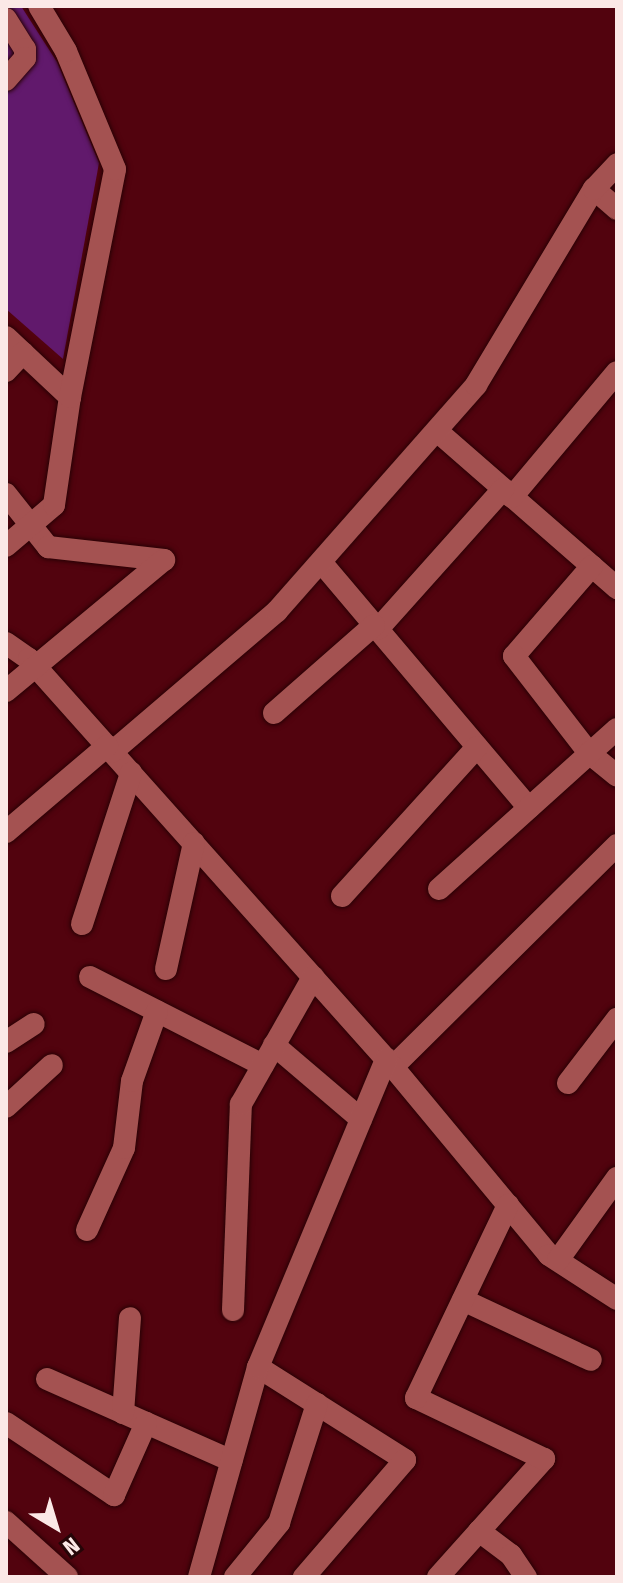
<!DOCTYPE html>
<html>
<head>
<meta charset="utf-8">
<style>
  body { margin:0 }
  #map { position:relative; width:623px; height:1583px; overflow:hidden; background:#52030e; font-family:"Fira Sans Condensed",sans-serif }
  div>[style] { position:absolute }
  .green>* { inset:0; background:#61196c }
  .roads { filter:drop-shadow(0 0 2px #280205) drop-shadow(0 0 2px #280205) }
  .minor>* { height:22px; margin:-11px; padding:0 11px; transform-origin:11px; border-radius:11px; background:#a45251 }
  span { translate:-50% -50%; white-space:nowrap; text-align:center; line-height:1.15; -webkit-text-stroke:6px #250507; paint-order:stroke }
  .frame { position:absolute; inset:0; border:8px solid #fbe8e6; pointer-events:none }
  .north { position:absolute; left:16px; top:1487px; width:80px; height:80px; -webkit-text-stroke:6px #250507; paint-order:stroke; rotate:142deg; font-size:22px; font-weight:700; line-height:32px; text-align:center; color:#fbe8e6 }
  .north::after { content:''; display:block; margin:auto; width:28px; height:36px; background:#fbe8e6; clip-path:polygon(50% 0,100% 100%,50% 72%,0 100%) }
</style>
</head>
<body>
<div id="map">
  <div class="green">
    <i style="clip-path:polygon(6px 6px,21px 6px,57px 62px,99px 163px,63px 359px,6px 309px)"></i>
  </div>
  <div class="roads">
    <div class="minor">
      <i style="left:6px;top:19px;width:36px;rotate:58deg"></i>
      <i style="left:25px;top:49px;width:9px;rotate:90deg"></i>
      <i style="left:25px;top:58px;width:29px;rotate:131deg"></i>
      <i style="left:594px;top:189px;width:30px;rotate:41deg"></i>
      <i style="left:6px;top:337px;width:88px;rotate:43.2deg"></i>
      <i style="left:6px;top:371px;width:25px;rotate:-47deg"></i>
      <i style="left:437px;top:431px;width:239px;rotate:41.1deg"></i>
      <i style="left:6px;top:494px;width:68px;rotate:51.6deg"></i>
      <i style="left:48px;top:547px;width:117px;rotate:6.4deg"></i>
      <i style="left:512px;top:497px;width:163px;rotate:-50deg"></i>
      <i style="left:6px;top:546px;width:63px;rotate:-40.5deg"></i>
      <i style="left:54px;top:505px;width:109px;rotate:-81.6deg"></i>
      <i style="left:70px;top:397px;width:232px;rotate:-78.8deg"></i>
      <i style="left:115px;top:169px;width:128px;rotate:-112.6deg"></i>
      <i style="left:66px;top:51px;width:52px;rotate:-121deg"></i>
      <i style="left:321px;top:562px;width:322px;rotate:49.8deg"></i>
      <i style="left:592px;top:566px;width:119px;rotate:130.9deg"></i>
      <i style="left:514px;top:656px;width:123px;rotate:52.3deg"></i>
      <i style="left:589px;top:753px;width:36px;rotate:39deg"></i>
      <i style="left:378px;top:629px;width:188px;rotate:-48.2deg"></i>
      <i style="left:6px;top:643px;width:28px;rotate:35deg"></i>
      <i style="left:29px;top:659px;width:547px;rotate:48.26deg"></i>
      <i style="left:6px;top:691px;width:205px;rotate:-39.7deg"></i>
      <i style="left:274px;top:713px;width:133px;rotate:-41.3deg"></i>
      <i style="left:112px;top:752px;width:217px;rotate:-40.5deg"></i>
      <i style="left:277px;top:611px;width:301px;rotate:-48.6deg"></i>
      <i style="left:476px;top:385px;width:229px;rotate:-59deg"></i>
      <i style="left:594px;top:189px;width:34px;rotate:-47deg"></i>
      <i style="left:6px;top:832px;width:133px;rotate:-40.4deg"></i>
      <i style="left:617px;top:845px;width:315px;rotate:135.3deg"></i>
      <i style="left:393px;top:1067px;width:244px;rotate:50.3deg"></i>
      <i style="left:549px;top:1255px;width:81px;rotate:32.9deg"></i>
      <i style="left:439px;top:889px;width:239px;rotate:-42deg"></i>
      <i style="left:342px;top:896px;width:201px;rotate:-47.8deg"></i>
      <i style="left:82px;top:924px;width:159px;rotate:-72deg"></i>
      <i style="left:166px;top:969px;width:129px;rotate:-77.5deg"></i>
      <i style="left:90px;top:977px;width:194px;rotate:27deg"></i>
      <i style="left:6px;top:1042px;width:33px;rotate:-33deg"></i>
      <i style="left:274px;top:1045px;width:114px;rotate:40.4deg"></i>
      <i style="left:568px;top:1083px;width:81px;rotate:-52.6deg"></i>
      <i style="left:6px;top:1107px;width:62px;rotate:-42.4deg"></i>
      <i style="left:87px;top:1230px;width:90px;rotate:-65.7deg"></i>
      <i style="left:124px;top:1148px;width:67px;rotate:-83.2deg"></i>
      <i style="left:132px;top:1081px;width:74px;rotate:-70.3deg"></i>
      <i style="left:558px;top:1260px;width:101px;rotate:-54.3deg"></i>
      <i style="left:463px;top:1300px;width:141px;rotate:25.1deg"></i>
      <i style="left:233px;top:1310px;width:206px;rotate:-87.8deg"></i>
      <i style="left:241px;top:1104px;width:146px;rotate:-60.4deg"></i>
      <i style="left:258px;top:1367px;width:174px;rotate:32.3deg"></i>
      <i style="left:405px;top:1460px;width:155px;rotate:130.8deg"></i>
      <i style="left:47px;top:1379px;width:202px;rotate:23.9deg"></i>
      <i style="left:123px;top:1413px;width:95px;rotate:-85.8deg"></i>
      <i style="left:6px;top:1423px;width:130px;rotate:33.7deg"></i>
      <i style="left:114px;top:1495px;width:79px;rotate:-66deg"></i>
      <i style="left:6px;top:1522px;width:82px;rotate:42deg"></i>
      <i style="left:479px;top:1531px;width:40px;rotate:37deg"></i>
      <i style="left:511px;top:1555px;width:27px;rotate:56deg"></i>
      <i style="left:199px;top:1577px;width:218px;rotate:-74.3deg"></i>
      <i style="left:258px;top:1367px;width:334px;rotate:-67.4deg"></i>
      <i style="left:235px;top:1577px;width:70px;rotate:-50.8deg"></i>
      <i style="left:279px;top:1523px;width:125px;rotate:-72.3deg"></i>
      <i style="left:438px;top:1577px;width:159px;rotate:-48.1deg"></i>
      <i style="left:544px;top:1459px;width:142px;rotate:-154.5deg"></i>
      <i style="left:416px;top:1398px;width:214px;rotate:-64.5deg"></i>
    </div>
  </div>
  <div class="frame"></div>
  <div class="north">N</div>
</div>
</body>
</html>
